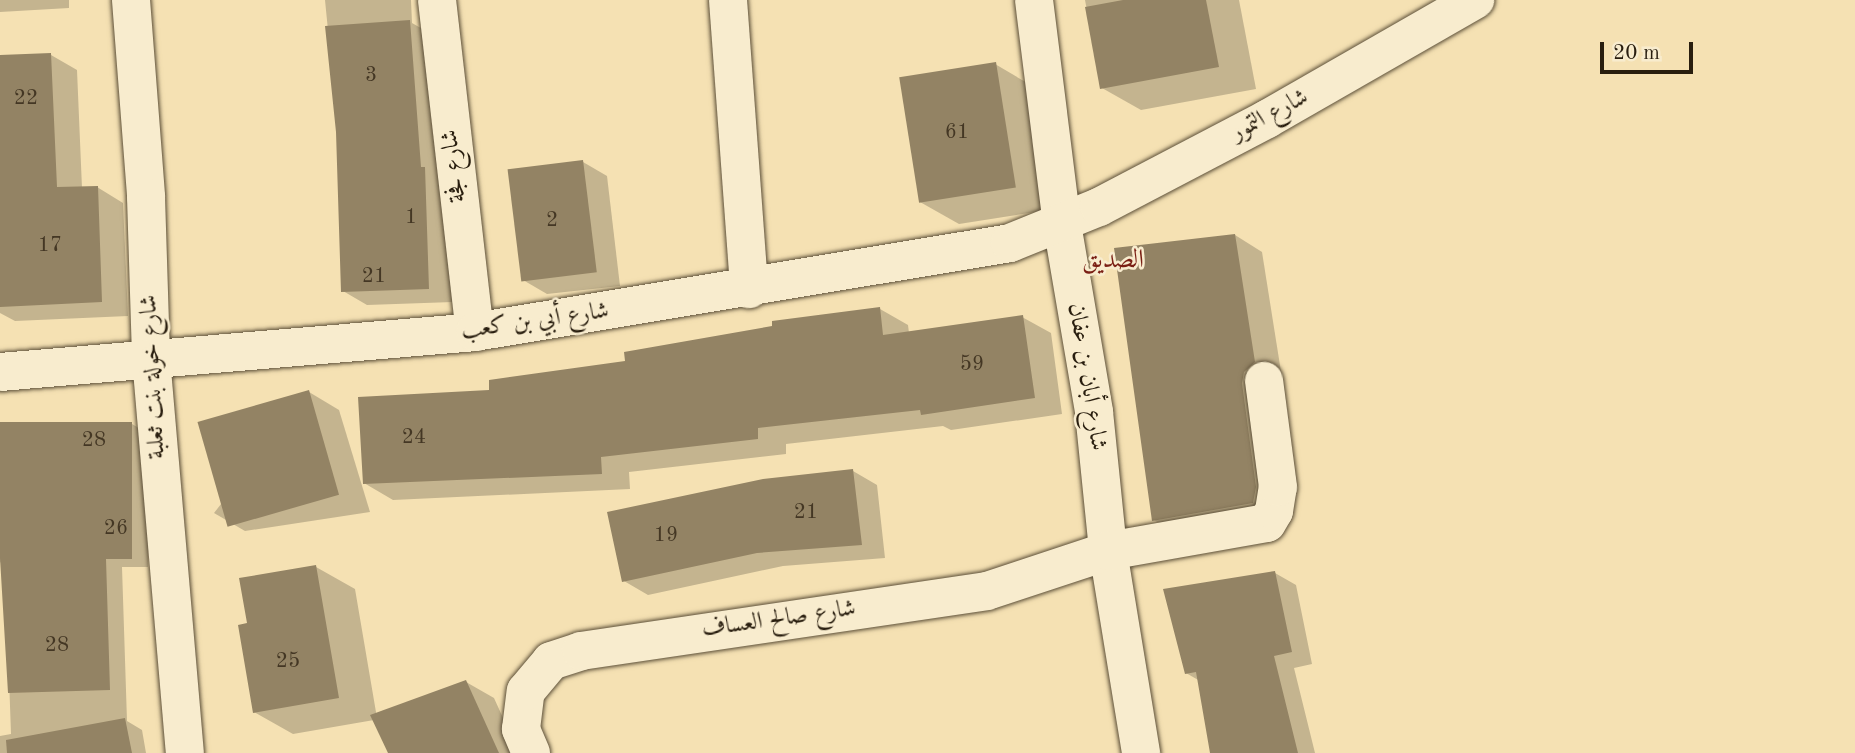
<!DOCTYPE html>
<html>
<head>
<meta charset="utf-8">
<style>
  body { margin:0 }
  #map { position:relative; width:1855px; height:753px; overflow:hidden; background:#f5e1b3; font-family:"Old Standard TT",Amiri,serif }
  div>[style] { position:absolute }
  .shadow>* { inset:0; background:#0003 }
  .building>* { inset:0; background:#938364; transform-origin:0 0 }
  .roads { filter:drop-shadow(0 0 2px #5c4f38) drop-shadow(0 0 2px #5c4f38) }
  .minor>* { height:38px; margin:-19px; padding:0 19px; transform-origin:19px; border-radius:19px; background:#f8ecce }
  span { translate:-50% -50%; white-space:nowrap; text-align:center; line-height:1.15; -webkit-text-stroke:5px #f8ecce; paint-order:stroke }
  .number-label { font-size:21px; color:#443724 }
  .number-label span { -webkit-text-stroke-width:0 }
  .street-label { font-size:24px; color:#291e0f }
  .neighbourhood-label { font-size:26px; color:#7a1f14 }
  .scale { position:absolute; left:1600px; top:42px; width:93px; height:32px; box-sizing:border-box; border:4px solid #291e0f; border-top:0; padding-left:9px; font-size:21px; line-height:24px; white-space:nowrap; color:#291e0f; -webkit-text-stroke:5px #f8ecce; paint-order:stroke }
</style>
</head>
<body>
<div id="map">
  <div class="shadow">
    <i style="clip-path:polygon(0 0,69px 0,69px 8px,0 12px)"></i>
    <i style="clip-path:polygon(325px 0,411px 0,412px 23px,433px 35px,453px 302px,367px 305px,343px 291px,338px 132px)"></i>
    <i style="clip-path:polygon(1085px 0,1239px 0,1256px 89px,1141px 110px,1102px 88px)"></i>
    <i style="clip-path:polygon(51px 55px,77px 70px,82px 188px,97px 187px,123px 203px,128px 316px,15px 321px,0 313px,0 57px)"></i>
    <i style="clip-path:polygon(995px 64px,1034px 87px,1054px 209px,959px 224px,920px 202px)"></i>
    <i style="clip-path:polygon(583px 162px,607px 176px,620px 286px,547px 294px,523px 280px)"></i>
    <i style="clip-path:polygon(1235px 235px,1262px 252px,1282px 378px,1283px 503px,1181px 536px,1154px 520px)"></i>
    <i style="clip-path:polygon(880px 309px,908px 325px,909px 333px,1022px 317px,1051px 333px,1062px 414px,951px 430px,943px 426px,786px 444px,786px 454px,629px 472px,630px 489px,393px 500px,364px 483px,491px 392px)"></i>
    <i style="clip-path:polygon(309px 392px,339px 410px,370px 512px,245px 531px,214px 513px)"></i>
    <i style="clip-path:polygon(0 424px,132px 424px,149px 434px,148px 567px,122px 567px,127px 721px,142px 730px,146px 753px,0 753px,0 736px,11px 734px,5px 565px,0 562px)"></i>
    <i style="clip-path:polygon(853px 471px,877px 485px,885px 558px,783px 566px,648px 595px,624px 581px)"></i>
    <i style="clip-path:polygon(316px 567px,355px 589px,377px 718px,466px 682px,494px 698px,519px 753px,390px 753px,374px 720px,293px 734px,254px 712px,249px 625px)"></i>
    <i style="clip-path:polygon(1275px 573px,1296px 585px,1312px 664px,1294px 668px,1315px 753px,1212px 753px,1200px 681px,1186px 673px)"></i>
  </div>
  <div class="building">
    <i style="clip-path:polygon(1123px 0,1206px 0,1219px 67px,1100px 89px,1085px 7px)"></i>
    <i style="clip-path:polygon(410px 20px,421px 167px,425px 167px,429px 289px,341px 292px,336px 132px,325px 26px)"></i>
    <i style="clip-path:polygon(51px 53px,57px 187px,98px 186px,102px 302px,0 307px,0 55px)"></i>
    <i style="left:996px;top:62px;width:127px;height:98px;rotate:81deg"></i>
    <i style="left:583px;top:160px;width:113px;height:76px;rotate:83deg"></i>
    <i style="clip-path:polygon(1235px 234px,1255px 362px,1244px 372px,1242px 383px,1256px 487px,1253px 503px,1152px 521px,1114px 248px)"></i>
    <i style="clip-path:polygon(880px 307px,883px 335px,1023px 315px,1035px 398px,921px 415px,920px 410px,758px 428px,758px 439px,601px 457px,602px 474px,363px 484px,358px 397px,489px 390px,489px 380px,625px 361px,624px 352px,772px 326px,772px 321px)"></i>
    <i style="left:309px;top:390px;width:109px;height:116px;rotate:74deg"></i>
    <i style="clip-path:polygon(0 422px,132px 422px,132px 559px,106px 559px,110px 690px,8px 693px,0 558px)"></i>
    <i style="clip-path:polygon(853px 469px,862px 545px,757px 553px,622px 582px,607px 512px,763px 479px)"></i>
    <i style="clip-path:polygon(316px 565px,339px 698px,253px 713px,238px 625px,247px 623px,239px 578px)"></i>
    <i style="clip-path:polygon(1275px 571px,1292px 652px,1274px 656px,1298px 753px,1210px 753px,1196px 672px,1185px 674px,1163px 589px)"></i>
    <i style="clip-path:polygon(466px 680px,499px 753px,388px 753px,370px 715px)"></i>
    <i style="clip-path:polygon(125px 718px,132px 753px,7px 753px,6px 740px)"></i>
  </div>
  <div class="roads">
    <div class="minor">
      <i style="left:131px;top:0;width:198px;rotate:85.6deg"></i>
      <i style="left:146px;top:197px;width:161px;rotate:88.2deg"></i>
      <i style="left:151px;top:358px;width:396px;rotate:85.1deg"></i>
      <i style="left:437px;top:0;width:334px;rotate:83.5deg"></i>
      <i style="left:728px;top:0;width:290px;rotate:85.8deg"></i>
      <i style="left:1034px;top:0;width:226px;rotate:82.9deg"></i>
      <i style="left:1062px;top:224px;width:191px;rotate:80.3deg"></i>
      <i style="left:1094px;top:412px;width:140px;rotate:84.2deg"></i>
      <i style="left:1108px;top:551px;width:205px;rotate:80.7deg"></i>
      <i style="left:0;top:372px;width:477px;rotate:-4.8deg"></i>
      <i style="left:475px;top:332px;width:542px;rotate:-9.44deg"></i>
      <i style="left:1010px;top:243px;width:96px;rotate:-22deg"></i>
      <i style="left:1099px;top:207px;width:190px;rotate:-27.6deg"></i>
      <i style="left:1267px;top:119px;width:240px;rotate:-29.8deg"></i>
      <i style="left:531px;top:753px;width:26px;rotate:-113deg"></i>
      <i style="left:521px;top:729px;width:38px;rotate:-83deg"></i>
      <i style="left:526px;top:691px;width:39px;rotate:-50deg"></i>
      <i style="left:551px;top:661px;width:32px;rotate:-18deg"></i>
      <i style="left:581px;top:651px;width:410px;rotate:-8.4deg"></i>
      <i style="left:987px;top:591px;width:127px;rotate:-18.3deg"></i>
      <i style="left:1108px;top:551px;width:161px;rotate:-10deg"></i>
      <i style="left:1267px;top:523px;width:14px;rotate:-60deg"></i>
      <i style="left:1274px;top:511px;width:24px;rotate:-81deg"></i>
      <i style="left:1278px;top:487px;width:107px;rotate:-97.5deg"></i>
    </div>
  </div>
  <div class="number-label">
    <span style="left:371px;top:76px">3</span>
    <span style="left:26px;top:99px">22</span>
    <span style="left:957px;top:133px">61</span>
    <span style="left:411px;top:218px">1</span>
    <span style="left:552px;top:221px">2</span>
    <span style="left:50px;top:246px">17</span>
    <span style="left:374px;top:277px">21</span>
    <span style="left:972px;top:365px">59</span>
    <span style="left:414px;top:438px">24</span>
    <span style="left:94px;top:441px">28</span>
    <span style="left:806px;top:513px">21</span>
    <span style="left:116px;top:529px">26</span>
    <span style="left:666px;top:536px">19</span>
    <span style="left:57px;top:646px">28</span>
    <span style="left:288px;top:662px">25</span>
  </div>
  <div class="street-label">
    <span style="left:1270px;top:116px;rotate:-28deg">شارع التمور</span>
    <span style="left:455px;top:166px;rotate:-97deg">شارع فجة</span>
    <span style="left:535px;top:322px;rotate:-8deg">شارع أبي بن كعب</span>
    <span style="left:154px;top:377px;rotate:-93deg">شارع خولة بنت ثعلبة</span>
    <span style="left:1086px;top:377px;rotate:81deg">شارع أبان بن عفان</span>
    <span style="left:779px;top:620px;rotate:-8deg">شارع صالح العساف</span>
  </div>
  <div class="neighbourhood-label">
    <span style="left:1113px;top:261px">الصديق</span>
  </div>
  <div class="scale">20 m</div>
</div>
</body>
</html>
